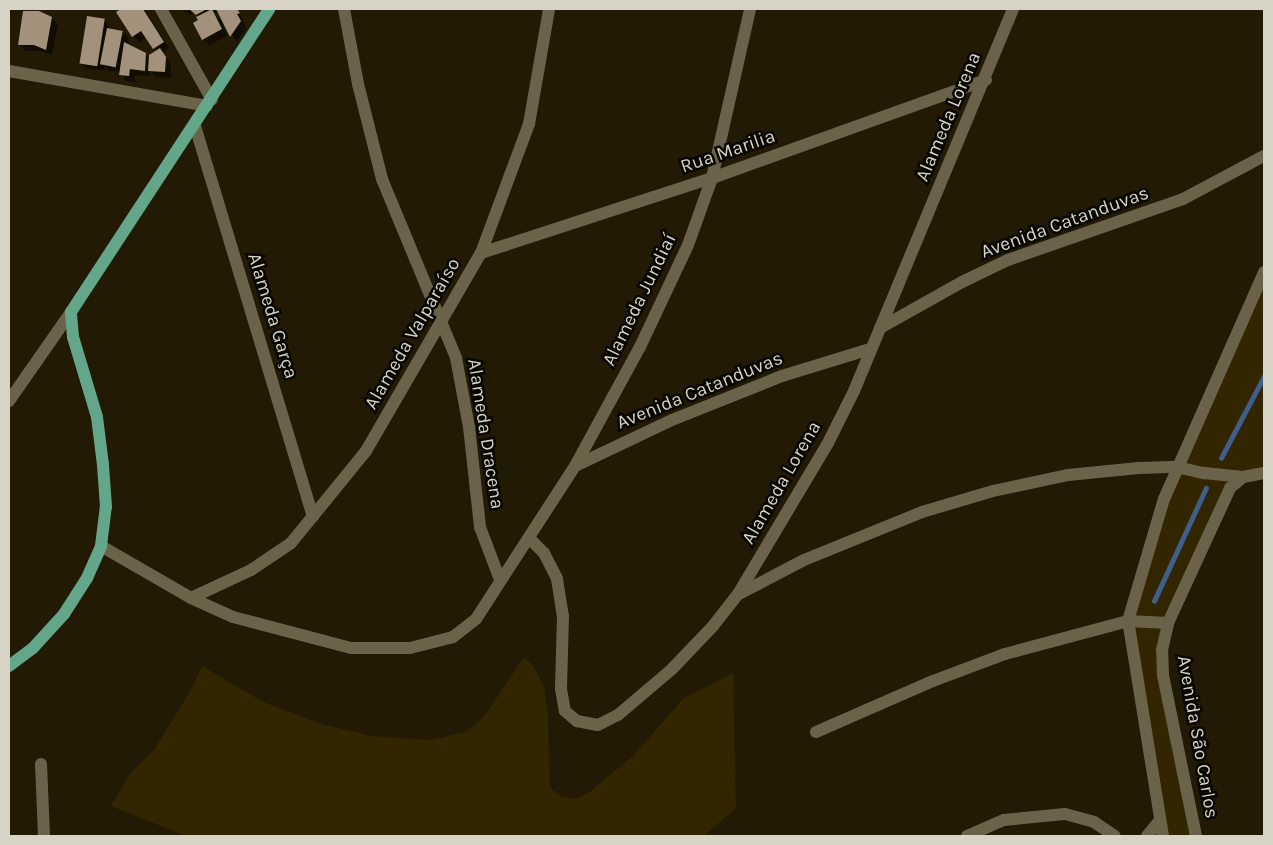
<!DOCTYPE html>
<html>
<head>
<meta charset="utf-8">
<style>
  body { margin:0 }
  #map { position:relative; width:1273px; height:845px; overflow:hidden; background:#221a04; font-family:Karla,sans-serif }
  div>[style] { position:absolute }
  .green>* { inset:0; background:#322600 }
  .shadow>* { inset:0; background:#0007 }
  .stream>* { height:4.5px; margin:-2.25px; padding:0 2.25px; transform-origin:2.25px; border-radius:2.25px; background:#405e8b }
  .building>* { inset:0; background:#a2927b; transform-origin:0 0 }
  .minor>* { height:12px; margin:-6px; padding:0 6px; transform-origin:6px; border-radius:6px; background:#6b624a }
  .major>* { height:12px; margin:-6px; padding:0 6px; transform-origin:6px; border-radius:6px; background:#63a68a }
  span { translate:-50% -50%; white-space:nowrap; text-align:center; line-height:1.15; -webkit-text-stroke:5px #080601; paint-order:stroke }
  .street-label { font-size:19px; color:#d7d3c5 }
  .frame { position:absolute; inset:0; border:10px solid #d7d3c5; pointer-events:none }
</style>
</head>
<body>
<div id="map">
  <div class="green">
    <i style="clip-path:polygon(1264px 272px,1264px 473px,1230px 488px,1162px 650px,1196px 836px,1163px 836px,1130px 643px,1164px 499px)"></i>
    <i style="clip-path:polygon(524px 657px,534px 667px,544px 687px,548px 716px,550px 788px,560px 796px,576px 799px,591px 791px,633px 756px,683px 699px,733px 673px,736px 808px,704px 836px,186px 836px,111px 806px,132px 771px,154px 750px,192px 688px,202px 666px,263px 702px,321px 724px,371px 736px,431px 740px,465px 732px,483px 718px)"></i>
  </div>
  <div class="shadow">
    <i style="clip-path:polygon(9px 9px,11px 9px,9px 24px)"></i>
    <i style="clip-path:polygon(123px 9px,144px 9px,169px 48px,163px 53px,171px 64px,171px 78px,156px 77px,151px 72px,150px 76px,135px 75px,135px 82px,126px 81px,121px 72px,109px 71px,105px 67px,104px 70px,87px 69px,81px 63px,105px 20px,110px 30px,123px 32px,129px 38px,128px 45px,149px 57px,157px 52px,147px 37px,139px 42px,133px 36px,118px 12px)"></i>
    <i style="clip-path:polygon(evenodd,183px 9px,238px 9px,246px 28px,237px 42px,222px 21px,227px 36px,209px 45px,203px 39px,199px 17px,195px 12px,190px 15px,183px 9px,217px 12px,221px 19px,221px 20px,214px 14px,217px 12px)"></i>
    <i style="clip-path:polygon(52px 18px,58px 24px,52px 55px,41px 51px,26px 51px,20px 45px)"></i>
  </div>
  <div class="stream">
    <i style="left:1221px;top:458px;width:93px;rotate:-62.3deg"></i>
    <i style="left:1154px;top:601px;width:124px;rotate:-65.3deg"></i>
  </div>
  <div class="building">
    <i style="clip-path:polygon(121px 9px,143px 9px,164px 42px,153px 49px,141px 31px,132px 37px,116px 12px)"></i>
    <i style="clip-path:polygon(189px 9px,207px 9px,196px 15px)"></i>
    <i style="clip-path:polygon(212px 9px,222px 29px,202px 40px,193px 23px,198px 20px,196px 17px)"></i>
    <i style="clip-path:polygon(216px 9px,237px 9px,240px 13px,237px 14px,241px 21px,230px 37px)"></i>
    <i style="clip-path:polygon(23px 11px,39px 11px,52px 17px,46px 50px,34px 45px,18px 45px)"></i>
    <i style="left:87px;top:16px;width:18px;height:48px;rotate:9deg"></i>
    <i style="left:107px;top:28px;width:16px;height:37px;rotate:11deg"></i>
    <i style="clip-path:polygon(124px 42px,146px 53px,145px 71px,130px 69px,129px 76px,119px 75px)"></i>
    <i style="clip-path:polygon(160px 48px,166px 57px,165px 72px,148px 71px,149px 55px)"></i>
  </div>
  <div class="minor">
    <i style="left:161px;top:9px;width:104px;rotate:60.7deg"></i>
    <i style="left:344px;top:9px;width:76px;rotate:79.4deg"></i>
    <i style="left:358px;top:84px;width:98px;rotate:75.8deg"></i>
    <i style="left:382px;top:179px;width:194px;rotate:67.5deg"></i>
    <i style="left:456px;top:358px;width:70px;rotate:79.3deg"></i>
    <i style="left:469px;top:427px;width:101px;rotate:83.7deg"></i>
    <i style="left:480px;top:527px;width:57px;rotate:69.3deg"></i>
    <i style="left:9px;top:71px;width:201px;rotate:10deg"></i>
    <i style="left:195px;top:126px;width:408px;rotate:73.2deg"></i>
    <i style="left:481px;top:253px;width:243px;rotate:-18deg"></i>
    <i style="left:712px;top:178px;width:291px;rotate:-19.7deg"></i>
    <i style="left:880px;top:328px;width:94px;rotate:-29.3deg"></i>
    <i style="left:962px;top:282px;width:51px;rotate:-25.6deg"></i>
    <i style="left:1008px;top:260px;width:185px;rotate:-19.2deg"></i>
    <i style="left:1183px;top:199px;width:92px;rotate:-28deg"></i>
    <i style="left:9px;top:401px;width:108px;rotate:-55.1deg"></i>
    <i style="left:575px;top:466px;width:107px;rotate:-25.4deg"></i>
    <i style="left:672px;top:420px;width:118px;rotate:-21.8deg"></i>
    <i style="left:782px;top:376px;width:92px;rotate:-17.1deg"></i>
    <i style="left:530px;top:539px;width:20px;rotate:45deg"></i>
    <i style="left:544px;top:553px;width:29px;rotate:63deg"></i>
    <i style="left:557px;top:579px;width:37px;rotate:81deg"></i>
    <i style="left:563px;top:616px;width:73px;rotate:91.6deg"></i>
    <i style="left:561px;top:689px;width:22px;rotate:80deg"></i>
    <i style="left:565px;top:711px;width:16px;rotate:40deg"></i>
    <i style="left:577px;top:721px;width:21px;rotate:11deg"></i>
    <i style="left:598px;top:725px;width:22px;rotate:-27deg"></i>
    <i style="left:618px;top:715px;width:71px;rotate:-40.4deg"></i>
    <i style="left:672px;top:669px;width:59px;rotate:-46.4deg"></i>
    <i style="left:713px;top:626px;width:41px;rotate:-52deg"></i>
    <i style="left:738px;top:594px;width:176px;rotate:-59.2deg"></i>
    <i style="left:828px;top:443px;width:58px;rotate:-63.4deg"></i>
    <i style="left:854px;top:391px;width:414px;rotate:-67.4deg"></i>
    <i style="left:101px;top:546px;width:104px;rotate:30deg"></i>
    <i style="left:191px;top:598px;width:46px;rotate:24.3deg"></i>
    <i style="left:233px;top:617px;width:122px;rotate:14.7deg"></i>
    <i style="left:351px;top:648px;width:59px"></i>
    <i style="left:410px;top:648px;width:44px;rotate:-14.3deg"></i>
    <i style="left:453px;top:637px;width:29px;rotate:-38deg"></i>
    <i style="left:476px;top:619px;width:182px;rotate:-57.1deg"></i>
    <i style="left:575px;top:466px;width:136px;rotate:-61.4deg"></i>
    <i style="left:640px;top:347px;width:113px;rotate:-64.8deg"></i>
    <i style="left:688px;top:245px;width:71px;rotate:-70.3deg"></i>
    <i style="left:712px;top:178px;width:173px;rotate:-77.3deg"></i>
    <i style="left:739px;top:594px;width:73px;rotate:-27.6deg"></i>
    <i style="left:804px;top:560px;width:127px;rotate:-22.1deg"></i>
    <i style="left:922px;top:512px;width:74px;rotate:-16.5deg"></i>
    <i style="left:993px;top:491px;width:77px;rotate:-12deg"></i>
    <i style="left:1068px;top:475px;width:71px;rotate:-5.6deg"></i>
    <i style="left:1139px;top:468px;width:38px;rotate:-2deg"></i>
    <i style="left:1177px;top:467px;width:28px;rotate:13deg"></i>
    <i style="left:1204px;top:473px;width:39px;rotate:6deg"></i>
    <i style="left:191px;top:598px;width:66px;rotate:-25deg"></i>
    <i style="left:251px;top:570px;width:48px;rotate:-34deg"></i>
    <i style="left:291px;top:543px;width:119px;rotate:-50.8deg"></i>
    <i style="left:366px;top:451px;width:229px;rotate:-59.9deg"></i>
    <i style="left:481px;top:253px;width:138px;rotate:-69.6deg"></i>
    <i style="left:529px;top:124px;width:117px;rotate:-80.1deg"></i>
    <i style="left:816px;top:732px;width:128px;rotate:-23.6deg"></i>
    <i style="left:933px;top:681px;width:77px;rotate:-20.6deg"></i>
    <i style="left:1005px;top:654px;width:127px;rotate:-15deg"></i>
    <i style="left:1128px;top:621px;width:40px;rotate:2.9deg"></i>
    <i style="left:41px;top:764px;width:72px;rotate:87.6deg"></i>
    <i style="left:967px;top:836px;width:40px;rotate:-23.4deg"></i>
    <i style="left:1004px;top:820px;width:61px;rotate:-5.6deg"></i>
    <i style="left:1065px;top:814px;width:30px;rotate:15deg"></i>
    <i style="left:1094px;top:822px;width:25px;rotate:34deg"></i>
    <i style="left:1147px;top:836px;width:21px;rotate:-51deg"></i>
    <i style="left:1163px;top:836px;width:218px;rotate:-99.2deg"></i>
    <i style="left:1128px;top:621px;width:127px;rotate:-73.6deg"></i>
    <i style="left:1164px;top:499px;width:248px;rotate:-66.2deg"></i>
    <i style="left:1196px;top:836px;width:164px;rotate:-101.6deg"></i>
    <i style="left:1163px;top:675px;width:25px;rotate:-92deg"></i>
    <i style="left:1162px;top:650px;width:28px;rotate:-77deg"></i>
    <i style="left:1168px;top:623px;width:149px;rotate:-65.3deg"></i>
    <i style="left:1230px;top:488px;width:17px;rotate:-40deg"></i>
    <i style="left:1243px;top:477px;width:21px;rotate:-11deg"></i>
  </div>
  <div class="major">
    <i style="left:9px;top:666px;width:30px;rotate:-37deg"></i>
    <i style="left:33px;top:648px;width:46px;rotate:-47.6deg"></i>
    <i style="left:64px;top:614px;width:43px;rotate:-57.4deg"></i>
    <i style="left:87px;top:578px;width:35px;rotate:-66deg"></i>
    <i style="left:101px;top:546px;width:39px;rotate:-83deg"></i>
    <i style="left:106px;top:507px;width:42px;rotate:-94.1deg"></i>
    <i style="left:103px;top:465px;width:48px;rotate:-97.1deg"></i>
    <i style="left:97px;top:417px;width:84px;rotate:-106.7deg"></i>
    <i style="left:73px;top:337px;width:25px;rotate:-95deg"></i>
    <i style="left:71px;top:312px;width:362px;rotate:-56.8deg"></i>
  </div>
  <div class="street-label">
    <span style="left:949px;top:117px;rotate:-67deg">Alameda Lorena</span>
    <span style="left:728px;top:152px;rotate:-19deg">Rua Marilia</span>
    <span style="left:1065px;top:223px;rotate:-20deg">Avenida Catanduvas</span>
    <span style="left:640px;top:300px;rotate:-64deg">Alameda Jundiaí</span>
    <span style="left:272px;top:316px;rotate:73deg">Alameda Garça</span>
    <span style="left:413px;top:334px;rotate:-60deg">Alameda Valparaíso</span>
    <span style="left:700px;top:391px;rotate:-22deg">Avenida Catanduvas</span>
    <span style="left:485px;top:434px;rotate:81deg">Alameda Dracena</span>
    <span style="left:782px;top:483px;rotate:-60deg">Alameda Lorena</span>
    <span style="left:1197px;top:737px;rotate:80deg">Avenida São Carlos</span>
  </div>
  <div class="frame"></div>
</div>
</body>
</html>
